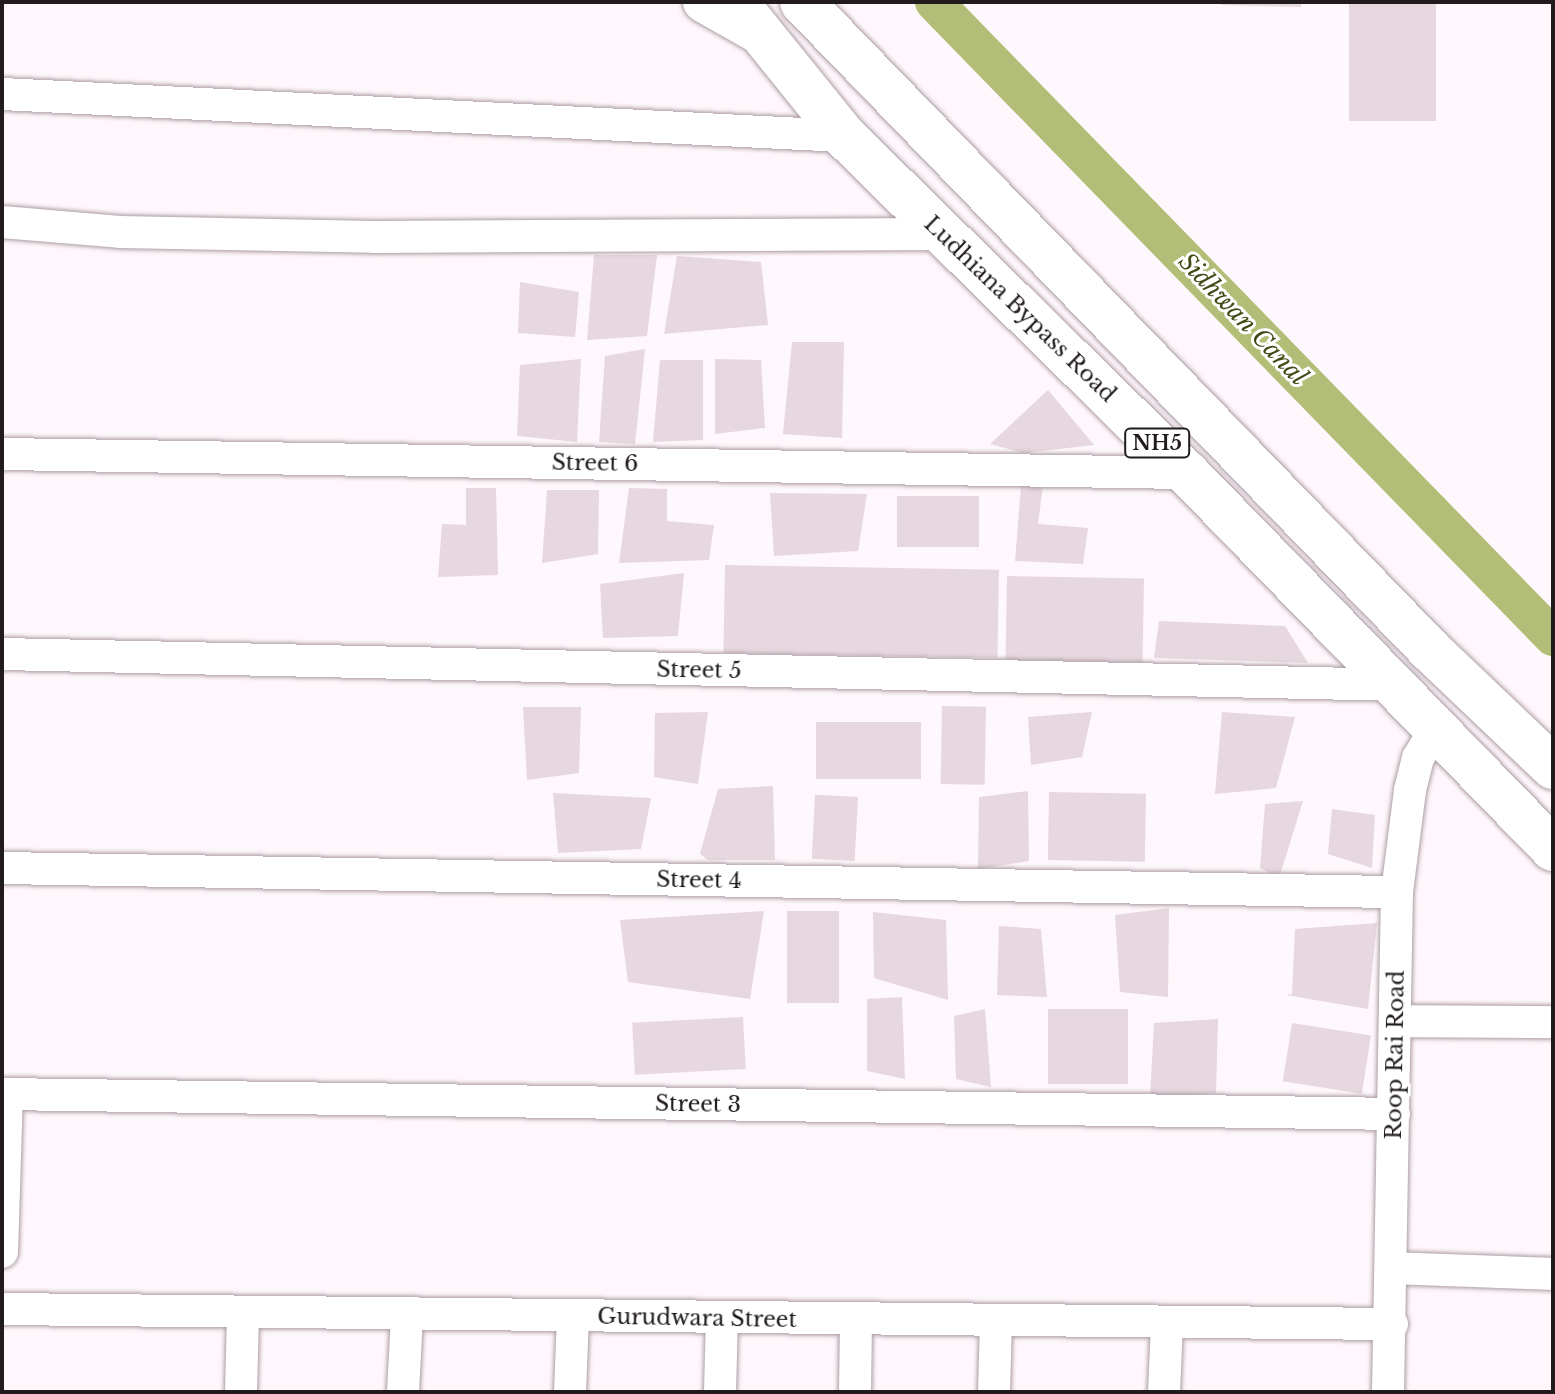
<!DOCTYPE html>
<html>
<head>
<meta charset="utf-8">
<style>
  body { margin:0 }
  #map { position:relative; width:1555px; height:1394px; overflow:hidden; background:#fef7fb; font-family:"Libre Baskerville",serif }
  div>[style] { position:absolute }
  .canal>* { height:38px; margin:-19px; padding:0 19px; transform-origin:19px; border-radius:19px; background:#b2be78 }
  .building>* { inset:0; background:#e7d7df; transform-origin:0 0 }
  .roads { filter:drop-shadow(0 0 2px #ac9da5) drop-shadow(0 0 2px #ac9da5) }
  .minor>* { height:32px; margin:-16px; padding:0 16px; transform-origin:16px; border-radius:16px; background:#fff }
  .tertiary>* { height:40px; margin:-20px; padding:0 20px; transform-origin:20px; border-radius:20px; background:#fff }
  .trunk>* { height:44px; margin:-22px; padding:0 22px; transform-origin:22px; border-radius:22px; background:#fff }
  span { translate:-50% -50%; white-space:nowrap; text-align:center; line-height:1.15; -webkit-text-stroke:6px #fff; paint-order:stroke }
  .shield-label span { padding:2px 6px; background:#fff; border:2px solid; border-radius:6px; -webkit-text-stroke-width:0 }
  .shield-label { font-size:20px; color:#211b1e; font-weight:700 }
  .street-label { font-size:22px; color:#211b1e }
  .water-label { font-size:24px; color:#434a17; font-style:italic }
  .frame { position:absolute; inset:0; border:4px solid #211b1e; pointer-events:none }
</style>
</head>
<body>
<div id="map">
  <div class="canal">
    <i style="left:934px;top:2px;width:887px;rotate:45.73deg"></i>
  </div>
  <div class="building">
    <i style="clip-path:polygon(1221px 2px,1301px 2px,1301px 7px,1221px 5px)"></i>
    <i style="left:1349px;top:2px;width:87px;height:119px"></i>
    <i style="clip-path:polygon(594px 255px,657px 255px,647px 336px,587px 340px)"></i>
    <i style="clip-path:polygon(677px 256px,761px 262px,768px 325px,664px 334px)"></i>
    <i style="clip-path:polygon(520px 282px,579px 292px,575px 337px,518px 333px)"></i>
    <i style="clip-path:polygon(792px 342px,844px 342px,842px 438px,783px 434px)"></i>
    <i style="clip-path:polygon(645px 349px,635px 444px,599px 442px,605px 356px)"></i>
    <i style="clip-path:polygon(581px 359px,577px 442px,517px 436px,520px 365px)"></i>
    <i style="clip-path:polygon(715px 359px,761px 360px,765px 428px,715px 434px)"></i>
    <i style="clip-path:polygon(660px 360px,703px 360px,703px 440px,653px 442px)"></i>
    <i style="clip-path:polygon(1048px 390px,1094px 445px,1024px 453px,990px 444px)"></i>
    <i style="clip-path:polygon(1021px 485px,1043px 485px,1038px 524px,1088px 528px,1083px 564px,1015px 561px)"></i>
    <i style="clip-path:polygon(466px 488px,496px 488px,498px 575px,438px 577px,442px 524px,466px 525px)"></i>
    <i style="clip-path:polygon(629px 488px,667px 489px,667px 521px,714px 525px,709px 560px,619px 563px)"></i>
    <i style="clip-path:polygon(547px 490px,599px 490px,598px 554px,542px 563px)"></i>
    <i style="clip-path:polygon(770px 493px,867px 494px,858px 551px,774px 556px)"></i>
    <i style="left:897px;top:496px;width:82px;height:51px"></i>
    <i style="left:725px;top:565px;width:274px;height:88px;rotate:1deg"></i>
    <i style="clip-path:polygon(684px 573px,678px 636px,603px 638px,600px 584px)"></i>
    <i style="left:1007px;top:576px;width:137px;height:84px;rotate:1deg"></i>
    <i style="clip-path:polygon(1159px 621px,1285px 626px,1308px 663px,1154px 658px)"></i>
    <i style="left:942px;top:706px;width:44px;height:78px;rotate:1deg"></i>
    <i style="clip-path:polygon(523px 707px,581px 707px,579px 773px,527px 780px)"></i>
    <i style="clip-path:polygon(708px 712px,698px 784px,654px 777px,655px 713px)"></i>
    <i style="clip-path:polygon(1092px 712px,1082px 757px,1031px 765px,1028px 717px)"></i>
    <i style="clip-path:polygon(1222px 712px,1295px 717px,1276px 788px,1215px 794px)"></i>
    <i style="left:921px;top:722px;width:57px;height:105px;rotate:90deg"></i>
    <i style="clip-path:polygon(773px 786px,775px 860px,708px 860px,700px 854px,718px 789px)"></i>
    <i style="clip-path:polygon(1028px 791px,1029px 861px,978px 869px,979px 797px)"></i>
    <i style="left:1049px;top:792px;width:97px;height:68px;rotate:1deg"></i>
    <i style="clip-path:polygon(553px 793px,651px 798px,641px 849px,558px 853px)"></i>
    <i style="left:858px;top:797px;width:64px;height:43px;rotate:93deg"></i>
    <i style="clip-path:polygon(1303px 801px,1279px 878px,1260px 868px,1265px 804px)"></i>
    <i style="clip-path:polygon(1332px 809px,1375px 815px,1372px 868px,1328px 854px)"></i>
    <i style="clip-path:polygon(1169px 908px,1168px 997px,1120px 992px,1115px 915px)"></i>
    <i style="clip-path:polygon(764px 911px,750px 999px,628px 982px,620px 920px)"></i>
    <i style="left:787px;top:911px;width:52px;height:92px"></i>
    <i style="clip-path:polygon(873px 912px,946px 920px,948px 1000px,874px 978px)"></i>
    <i style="clip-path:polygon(1377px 923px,1368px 1009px,1286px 995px,1292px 994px,1295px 929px)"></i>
    <i style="clip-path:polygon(999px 926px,1041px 929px,1047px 997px,997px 995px)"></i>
    <i style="clip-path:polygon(902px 997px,905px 1079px,867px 1071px,867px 999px)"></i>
    <i style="clip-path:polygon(985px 1009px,991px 1087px,956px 1079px,954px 1016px)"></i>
    <i style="left:1048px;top:1009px;width:80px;height:75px"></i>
    <i style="left:743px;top:1017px;width:52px;height:111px;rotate:87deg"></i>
    <i style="clip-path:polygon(1218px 1019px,1216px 1093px,1150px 1098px,1154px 1023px)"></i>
    <i style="left:1292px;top:1023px;width:80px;height:59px;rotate:9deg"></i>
  </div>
  <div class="roads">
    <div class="minor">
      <i style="left:2px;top:94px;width:843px;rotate:2.86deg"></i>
      <i style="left:2px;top:222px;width:118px;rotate:4.8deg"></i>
      <i style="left:120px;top:232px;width:254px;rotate:1.1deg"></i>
      <i style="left:374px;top:237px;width:570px;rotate:-0.3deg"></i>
      <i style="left:2px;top:454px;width:1185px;rotate:0.92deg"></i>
      <i style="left:2px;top:654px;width:1393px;rotate:1.27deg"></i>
      <i style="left:2px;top:868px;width:1395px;rotate:0.99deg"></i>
      <i style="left:1395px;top:1021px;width:158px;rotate:0.4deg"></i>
      <i style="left:2px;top:1094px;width:1392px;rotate:0.82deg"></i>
      <i style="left:2px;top:1252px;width:158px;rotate:-88.2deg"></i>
      <i style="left:1392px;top:1268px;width:161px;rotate:2.1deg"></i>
      <i style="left:2px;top:1309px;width:1390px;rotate:0.62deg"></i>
      <i style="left:241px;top:1392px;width:78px;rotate:-88.5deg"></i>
      <i style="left:403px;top:1392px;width:77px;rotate:-87deg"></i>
      <i style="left:570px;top:1392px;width:76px;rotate:-87.7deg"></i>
      <i style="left:720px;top:1392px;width:74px;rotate:-88.5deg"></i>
      <i style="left:855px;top:1392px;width:73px;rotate:-89.2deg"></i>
      <i style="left:994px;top:1392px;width:71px;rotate:-88.4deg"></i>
      <i style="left:1164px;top:1392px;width:70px;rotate:-87.5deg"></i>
      <i style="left:1388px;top:1392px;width:500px;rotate:-88.97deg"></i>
      <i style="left:1397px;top:892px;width:103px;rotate:-82.7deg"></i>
      <i style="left:1410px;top:790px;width:33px;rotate:-76deg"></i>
      <i style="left:1418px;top:758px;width:37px;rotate:-59deg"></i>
    </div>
    <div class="tertiary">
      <i style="left:703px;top:2px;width:69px;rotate:29.5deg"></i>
    </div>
    <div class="trunk">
      <i style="left:736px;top:2px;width:172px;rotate:51.1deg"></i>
      <i style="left:844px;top:136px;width:481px;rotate:44.5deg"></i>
      <i style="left:1187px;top:473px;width:525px;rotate:45.77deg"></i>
      <i style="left:802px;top:2px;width:902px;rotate:45.9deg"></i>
      <i style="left:1430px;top:650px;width:170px;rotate:43.6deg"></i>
    </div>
  </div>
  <div class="shield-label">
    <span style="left:1157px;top:443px">NH5</span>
  </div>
  <div class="street-label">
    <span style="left:1020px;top:309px;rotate:44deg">Ludhiana Bypass Road</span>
    <span style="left:595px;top:463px;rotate:1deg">Street 6</span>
    <span style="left:699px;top:670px;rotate:1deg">Street 5</span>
    <span style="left:699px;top:880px;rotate:1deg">Street 4</span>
    <span style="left:1395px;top:1055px;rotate:-89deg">Roop Rai Road</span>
    <span style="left:698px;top:1104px;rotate:1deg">Street 3</span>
    <span style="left:697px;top:1318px;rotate:1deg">Gurudwara Street</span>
  </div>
  <div class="water-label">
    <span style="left:1243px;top:319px;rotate:46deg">Sidhwan Canal</span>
  </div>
  <div class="frame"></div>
</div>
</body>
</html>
